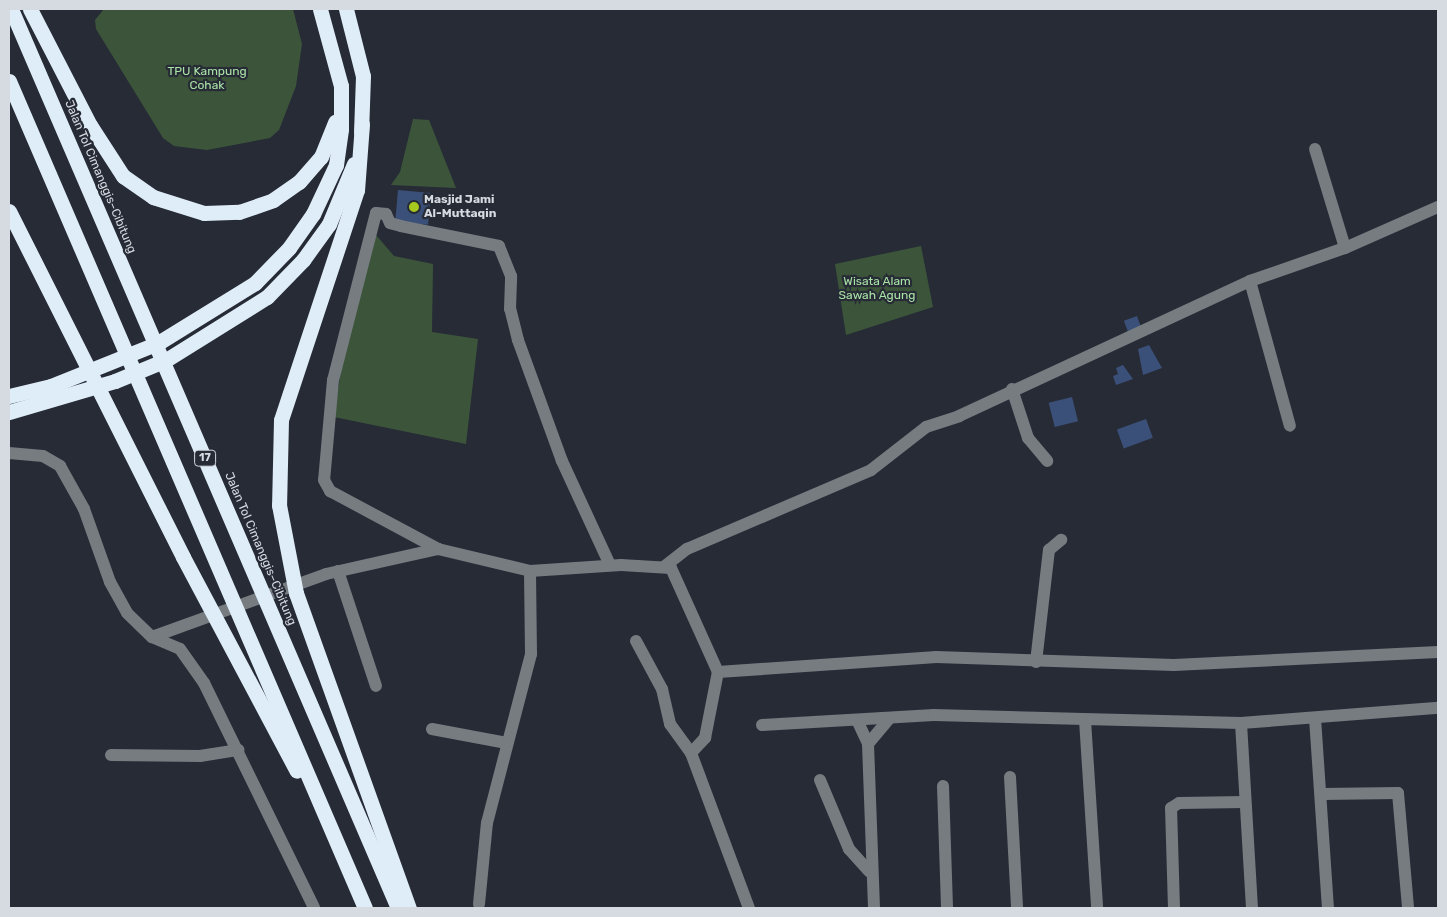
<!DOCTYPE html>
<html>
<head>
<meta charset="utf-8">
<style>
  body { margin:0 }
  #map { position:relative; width:1447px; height:917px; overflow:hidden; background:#262b36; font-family:Rubik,sans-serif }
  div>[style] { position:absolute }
  .green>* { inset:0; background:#3c553a }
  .building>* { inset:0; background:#3b5078; transform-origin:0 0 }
  .minor>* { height:12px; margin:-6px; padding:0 6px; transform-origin:6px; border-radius:6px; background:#767c80 }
  .highway>* { height:15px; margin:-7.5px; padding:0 7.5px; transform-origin:7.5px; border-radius:7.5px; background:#dfedf8 }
  .dots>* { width:14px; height:14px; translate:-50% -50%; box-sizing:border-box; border:2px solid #262b36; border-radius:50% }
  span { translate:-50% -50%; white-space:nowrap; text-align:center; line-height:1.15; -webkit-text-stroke:4.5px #262b36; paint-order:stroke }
  .shield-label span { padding:1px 4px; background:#262b36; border:1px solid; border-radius:4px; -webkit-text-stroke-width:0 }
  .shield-label { font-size:11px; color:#d6dae1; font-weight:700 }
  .park-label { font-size:12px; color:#aae3a6 }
  .street-label { font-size:12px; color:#d6dae1 }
  .poi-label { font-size:12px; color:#d6dae1; font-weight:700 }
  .left { translate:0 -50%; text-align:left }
  .frame { position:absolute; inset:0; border:10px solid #d6dae1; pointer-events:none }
</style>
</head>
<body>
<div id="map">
  <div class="green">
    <i style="clip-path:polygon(104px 9px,293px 9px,302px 44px,296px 86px,279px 130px,270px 138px,207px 150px,174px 146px,163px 138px,96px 29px,95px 20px)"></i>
    <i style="clip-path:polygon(413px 119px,429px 120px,456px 188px,391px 185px,400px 172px)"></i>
    <i style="clip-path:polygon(376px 235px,394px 256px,433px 264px,432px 332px,478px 339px,466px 444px,334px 417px,342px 364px)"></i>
    <i style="clip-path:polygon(921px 246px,933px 307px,846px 335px,835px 264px)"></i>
  </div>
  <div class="building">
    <i style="left:398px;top:190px;width:33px;height:32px;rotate:5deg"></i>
    <i style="left:1137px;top:316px;width:12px;height:14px;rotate:70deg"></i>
    <i style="clip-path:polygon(1149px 345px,1162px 368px,1143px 375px,1138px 349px)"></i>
    <i style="clip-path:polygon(1123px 365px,1133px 379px,1116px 385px,1113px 376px,1118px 374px,1116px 368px)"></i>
    <i style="left:1072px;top:397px;width:25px;height:24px;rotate:76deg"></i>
    <i style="left:1146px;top:419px;width:20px;height:31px;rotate:70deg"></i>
  </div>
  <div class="minor">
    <i style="left:1315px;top:149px;width:103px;rotate:73.1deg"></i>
    <i style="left:1250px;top:281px;width:150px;rotate:74.6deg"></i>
    <i style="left:1012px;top:389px;width:52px;rotate:71.9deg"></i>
    <i style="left:1028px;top:438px;width:30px;rotate:50deg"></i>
    <i style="left:9px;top:453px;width:34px;rotate:5deg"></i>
    <i style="left:43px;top:456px;width:20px;rotate:30deg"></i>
    <i style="left:60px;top:466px;width:49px;rotate:60.8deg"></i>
    <i style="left:84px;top:509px;width:77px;rotate:70.4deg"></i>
    <i style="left:110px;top:582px;width:35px;rotate:61deg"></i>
    <i style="left:127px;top:613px;width:35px;rotate:44deg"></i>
    <i style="left:152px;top:637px;width:185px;rotate:-19.9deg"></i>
    <i style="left:326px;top:574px;width:115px;rotate:-12.6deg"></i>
    <i style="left:610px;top:565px;width:115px;rotate:-114.8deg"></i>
    <i style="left:562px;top:461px;width:129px;rotate:-110deg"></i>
    <i style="left:518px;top:340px;width:32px;rotate:-104deg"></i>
    <i style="left:510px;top:309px;width:33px;rotate:-88deg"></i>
    <i style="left:511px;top:276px;width:32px;rotate:-112deg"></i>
    <i style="left:499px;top:246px;width:100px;rotate:-168.5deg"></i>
    <i style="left:401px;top:226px;width:11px;rotate:-165deg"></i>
    <i style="left:390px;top:223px;width:10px;rotate:-114deg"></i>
    <i style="left:386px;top:214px;width:10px;rotate:-174deg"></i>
    <i style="left:376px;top:213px;width:172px;rotate:104.4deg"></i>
    <i style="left:333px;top:380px;width:100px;rotate:95.1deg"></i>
    <i style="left:324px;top:480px;width:13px;rotate:61deg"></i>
    <i style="left:330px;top:491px;width:123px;rotate:28.2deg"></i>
    <i style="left:438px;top:549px;width:95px;rotate:13.4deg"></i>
    <i style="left:530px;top:571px;width:91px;rotate:-3.8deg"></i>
    <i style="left:621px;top:565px;width:50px;rotate:3.4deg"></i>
    <i style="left:671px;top:568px;width:114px;rotate:65.7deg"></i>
    <i style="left:718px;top:672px;width:219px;rotate:-3.9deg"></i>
    <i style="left:936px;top:657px;width:238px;rotate:1.9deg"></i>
    <i style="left:1174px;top:665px;width:264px;rotate:-2.8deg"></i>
    <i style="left:665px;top:566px;width:28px;rotate:-38deg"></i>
    <i style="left:687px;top:549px;width:200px;rotate:-23.2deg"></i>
    <i style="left:871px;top:470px;width:70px;rotate:-38deg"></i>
    <i style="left:926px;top:427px;width:35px;rotate:-18deg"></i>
    <i style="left:959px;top:416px;width:321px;rotate:-24.9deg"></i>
    <i style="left:1250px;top:281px;width:101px;rotate:-19.2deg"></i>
    <i style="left:1345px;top:248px;width:102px;rotate:-23.8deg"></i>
    <i style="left:338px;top:571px;width:121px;rotate:71.7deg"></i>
    <i style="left:152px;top:637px;width:30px;rotate:23deg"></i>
    <i style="left:180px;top:649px;width:42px;rotate:54.8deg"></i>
    <i style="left:204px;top:683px;width:250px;rotate:63.9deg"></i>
    <i style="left:636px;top:641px;width:55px;rotate:61.6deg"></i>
    <i style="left:662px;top:689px;width:36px;rotate:77deg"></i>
    <i style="left:670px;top:724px;width:36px;rotate:54deg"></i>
    <i style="left:691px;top:753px;width:165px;rotate:69.5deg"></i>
    <i style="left:1036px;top:662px;width:113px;rotate:-83.4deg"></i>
    <i style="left:1049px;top:550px;width:16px;rotate:-40deg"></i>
    <i style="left:1315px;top:718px;width:190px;rotate:86.1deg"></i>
    <i style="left:857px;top:720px;width:26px;rotate:65deg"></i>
    <i style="left:868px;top:744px;width:34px;rotate:-50deg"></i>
    <i style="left:1085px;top:720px;width:188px;rotate:86.3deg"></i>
    <i style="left:1241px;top:723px;width:185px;rotate:86.6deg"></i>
    <i style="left:762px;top:725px;width:172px;rotate:-3.3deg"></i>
    <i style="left:934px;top:715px;width:307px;rotate:1.5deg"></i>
    <i style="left:1241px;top:723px;width:198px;rotate:-4.4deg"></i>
    <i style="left:432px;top:729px;width:76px;rotate:10.6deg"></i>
    <i style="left:868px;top:744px;width:164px;rotate:87.9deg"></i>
    <i style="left:691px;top:753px;width:21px;rotate:-47deg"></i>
    <i style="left:705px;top:738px;width:67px;rotate:-78.9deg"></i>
    <i style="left:111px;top:755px;width:89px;rotate:0.6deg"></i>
    <i style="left:200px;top:756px;width:39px;rotate:-9deg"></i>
    <i style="left:1010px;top:777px;width:131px;rotate:86.9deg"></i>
    <i style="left:820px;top:780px;width:75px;rotate:67.2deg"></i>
    <i style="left:849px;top:849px;width:30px;rotate:48deg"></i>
    <i style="left:943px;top:786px;width:122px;rotate:88.1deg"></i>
    <i style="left:1322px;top:794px;width:76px;rotate:-0.8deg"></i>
    <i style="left:1398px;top:793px;width:115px;rotate:85deg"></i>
    <i style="left:479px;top:904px;width:81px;rotate:-84.4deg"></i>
    <i style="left:487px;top:823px;width:175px;rotate:-75.4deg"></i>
    <i style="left:531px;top:654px;width:83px;rotate:-90.7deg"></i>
    <i style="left:1174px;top:908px;width:100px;rotate:-91.7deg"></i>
    <i style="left:1171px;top:808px;width:9px;rotate:-32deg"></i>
    <i style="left:1179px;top:803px;width:66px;rotate:-0.9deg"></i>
  </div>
  <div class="highway">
    <i style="left:11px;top:9px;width:979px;rotate:66.71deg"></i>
    <i style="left:30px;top:9px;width:131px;rotate:62.7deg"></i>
    <i style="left:90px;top:125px;width:61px;rotate:57.1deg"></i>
    <i style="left:123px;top:176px;width:37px;rotate:35deg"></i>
    <i style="left:153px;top:197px;width:53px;rotate:17.4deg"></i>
    <i style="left:204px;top:213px;width:35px;rotate:-2deg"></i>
    <i style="left:239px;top:212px;width:36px;rotate:-19deg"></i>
    <i style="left:273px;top:200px;width:32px;rotate:-35deg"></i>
    <i style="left:299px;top:182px;width:33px;rotate:-49deg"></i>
    <i style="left:321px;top:157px;width:38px;rotate:-68deg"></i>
    <i style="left:346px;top:9px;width:69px;rotate:75.8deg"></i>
    <i style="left:363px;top:76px;width:56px;rotate:92deg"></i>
    <i style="left:9px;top:81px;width:900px;rotate:66.71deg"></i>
    <i style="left:362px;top:124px;width:66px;rotate:94.3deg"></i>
    <i style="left:357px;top:190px;width:242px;rotate:108.3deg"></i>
    <i style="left:281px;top:420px;width:85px;rotate:91.3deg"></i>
    <i style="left:279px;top:505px;width:90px;rotate:79.1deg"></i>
    <i style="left:296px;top:593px;width:335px;rotate:70.3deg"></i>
    <i style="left:9px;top:211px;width:387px;rotate:63.3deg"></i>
    <i style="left:183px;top:557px;width:242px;rotate:62deg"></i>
    <i style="left:9px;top:396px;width:43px;rotate:-13.4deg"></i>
    <i style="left:51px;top:386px;width:115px;rotate:-21.9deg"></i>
    <i style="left:158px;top:343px;width:114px;rotate:-31.7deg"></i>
    <i style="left:255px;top:283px;width:49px;rotate:-45.8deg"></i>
    <i style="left:289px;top:248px;width:42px;rotate:-54.8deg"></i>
    <i style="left:313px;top:214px;width:54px;rotate:-64.9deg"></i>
    <i style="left:336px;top:165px;width:36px;rotate:-82deg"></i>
    <i style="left:341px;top:129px;width:43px;rotate:-90deg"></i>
    <i style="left:341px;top:86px;width:80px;rotate:-105.3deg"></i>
    <i style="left:9px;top:412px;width:110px;rotate:-16.3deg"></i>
    <i style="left:115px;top:381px;width:55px;rotate:-22.4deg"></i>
    <i style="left:166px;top:360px;width:119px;rotate:-32deg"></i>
    <i style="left:267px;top:297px;width:52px;rotate:-45.8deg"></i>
    <i style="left:303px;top:260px;width:44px;rotate:-54.2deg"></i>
    <i style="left:329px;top:224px;width:65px;rotate:-67.4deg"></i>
  </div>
  <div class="dots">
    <i style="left:414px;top:207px;background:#a7c81f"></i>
  </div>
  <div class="shield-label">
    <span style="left:205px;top:458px">17</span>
  </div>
  <div class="park-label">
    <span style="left:207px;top:79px">TPU Kampung<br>Cohak</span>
    <span style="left:877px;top:289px">Wisata Alam<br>Sawah Agung</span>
  </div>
  <div class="street-label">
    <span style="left:100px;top:177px;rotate:67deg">Jalan Tol Cimanggis–Cibitung</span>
    <span style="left:260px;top:549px;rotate:67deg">Jalan Tol Cimanggis–Cibitung</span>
  </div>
  <div class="poi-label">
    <span class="left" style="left:424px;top:207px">Masjid Jami<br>Al-Muttaqin</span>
  </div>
  <div class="frame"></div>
</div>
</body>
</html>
